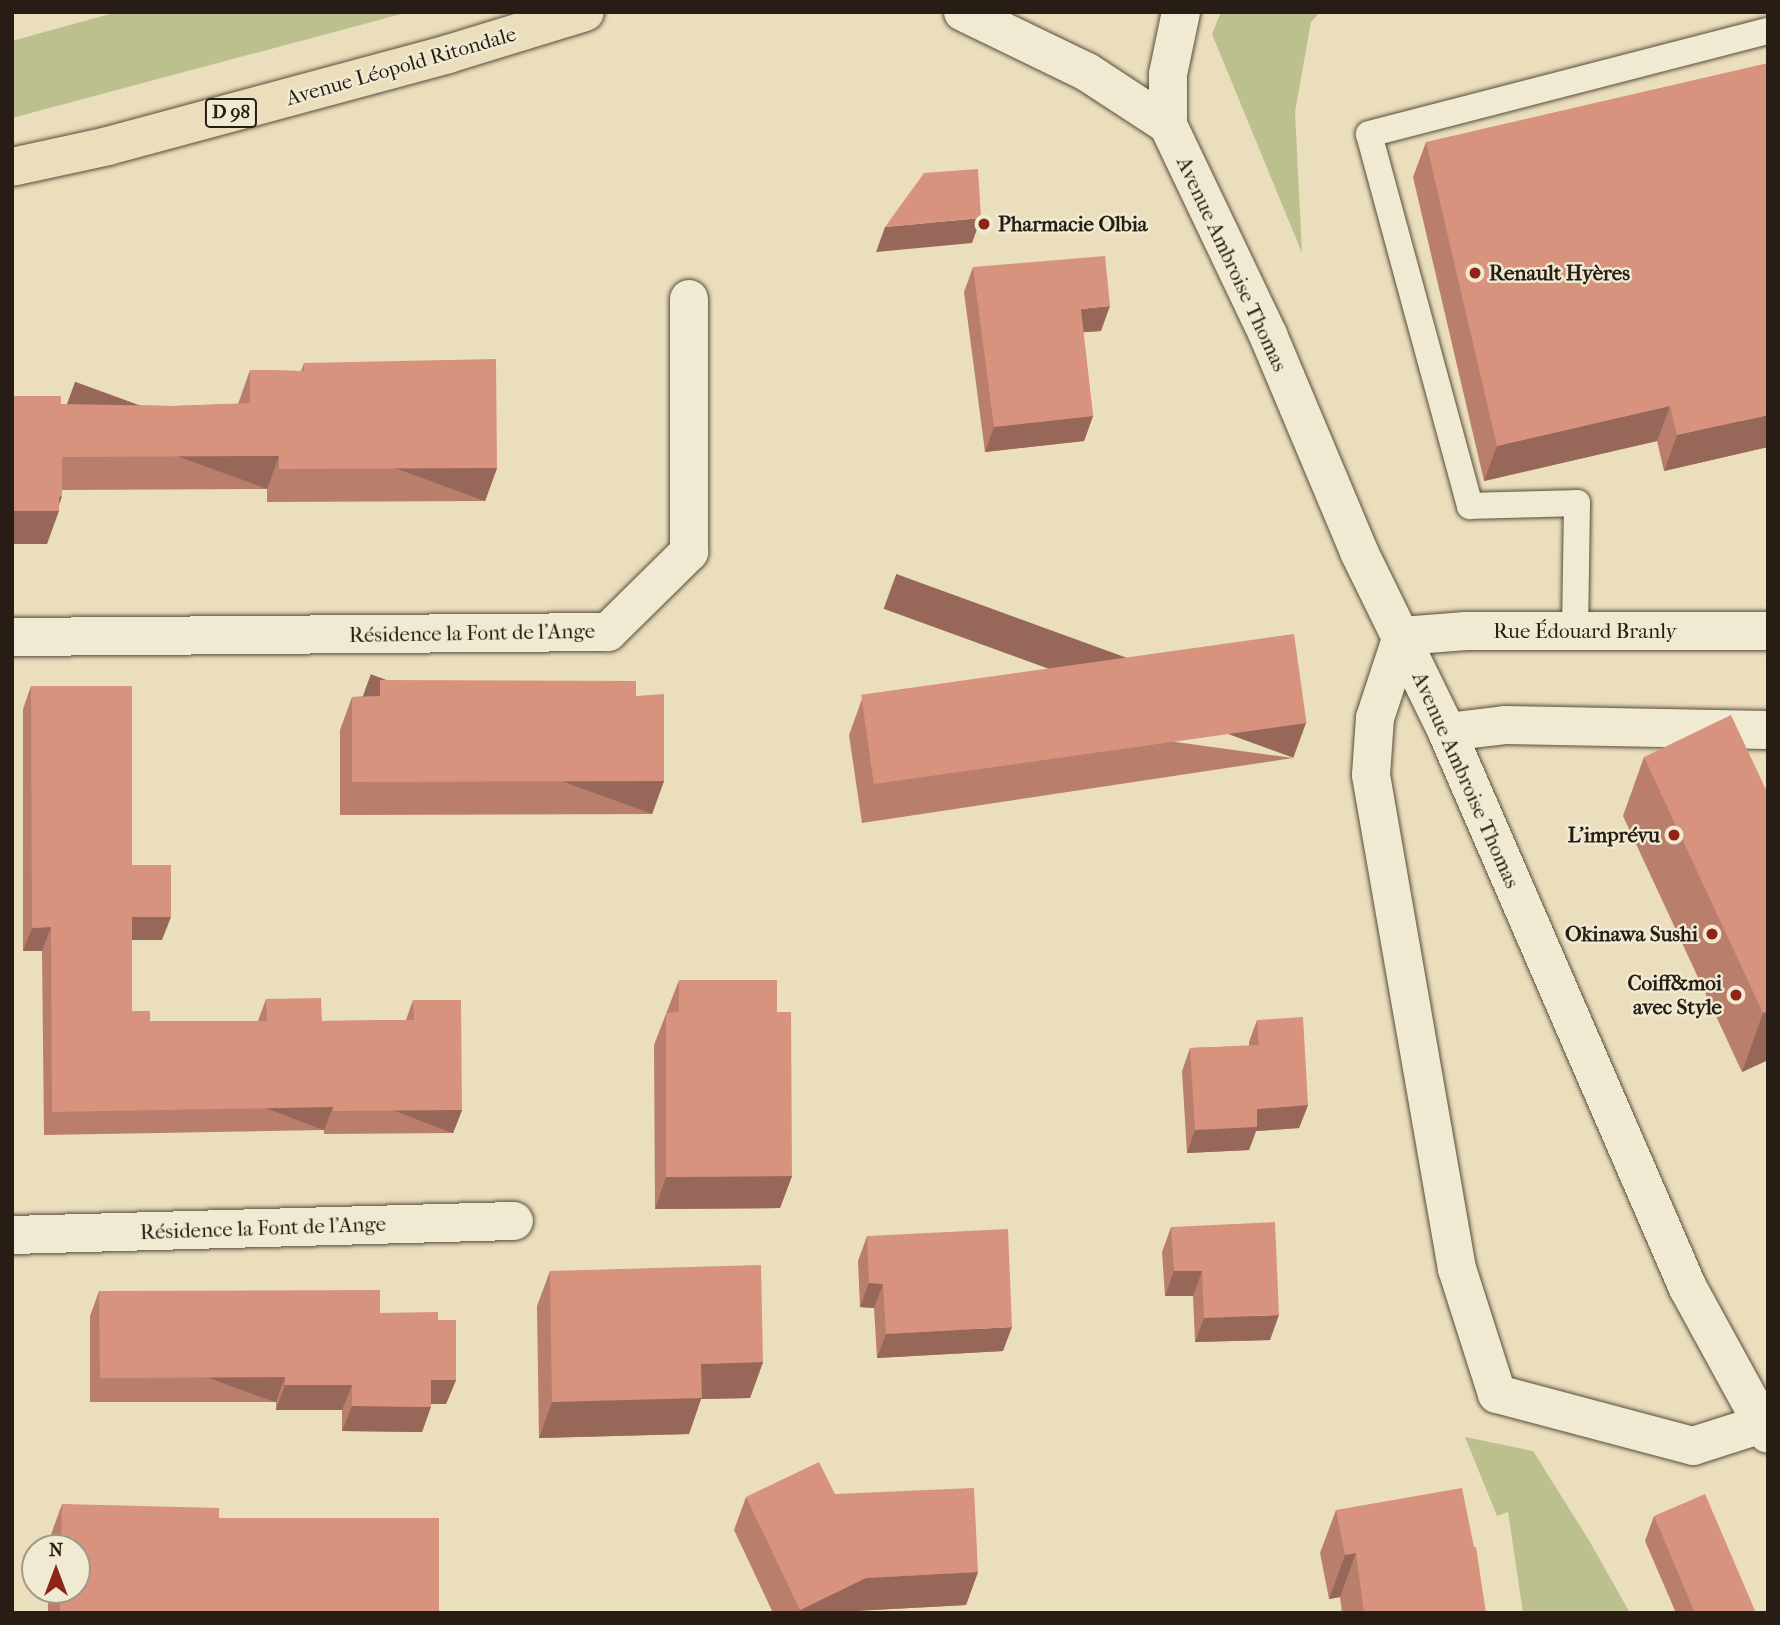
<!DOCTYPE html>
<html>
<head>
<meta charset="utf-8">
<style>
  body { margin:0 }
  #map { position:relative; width:1780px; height:1625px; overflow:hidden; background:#eadebc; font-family:"IM FELL French Canon",serif }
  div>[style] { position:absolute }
  .green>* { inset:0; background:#bbc08e }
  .roads { filter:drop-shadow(0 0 2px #584d3e) drop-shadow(0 0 2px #584d3e) }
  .lane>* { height:26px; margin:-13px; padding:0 13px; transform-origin:13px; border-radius:13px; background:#f1ead3 }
  .street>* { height:38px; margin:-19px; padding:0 19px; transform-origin:19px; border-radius:19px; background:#f1ead3 }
  .secondary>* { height:38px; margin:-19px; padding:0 19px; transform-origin:19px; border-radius:19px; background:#f1ead3 }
  .highway>* { height:38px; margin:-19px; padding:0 19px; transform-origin:19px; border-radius:19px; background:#eadebc }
  .wall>* { inset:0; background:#ba7e6d }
  .shaded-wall>* { inset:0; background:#976759; transform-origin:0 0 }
  .building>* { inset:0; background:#d8937f; transform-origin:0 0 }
  .dots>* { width:19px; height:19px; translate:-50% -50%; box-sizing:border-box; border:4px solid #f1ead3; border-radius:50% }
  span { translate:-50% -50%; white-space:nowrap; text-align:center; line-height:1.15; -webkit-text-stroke:5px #f1ead3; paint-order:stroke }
  .shield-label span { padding:2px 5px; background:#f1ead3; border:2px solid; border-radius:5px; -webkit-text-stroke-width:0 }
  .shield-label { font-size:19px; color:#281d14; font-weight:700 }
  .street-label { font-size:21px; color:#281d14 }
  .poi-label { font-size:21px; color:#281d14; font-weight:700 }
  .left { translate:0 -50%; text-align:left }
  .right { translate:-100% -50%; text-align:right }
  .frame { position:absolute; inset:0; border:14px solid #281d14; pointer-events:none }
  .north { position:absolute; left:21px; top:1534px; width:70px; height:70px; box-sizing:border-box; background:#f1ead3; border:2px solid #a19887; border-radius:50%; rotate:0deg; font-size:19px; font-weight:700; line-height:28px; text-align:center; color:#281d14 }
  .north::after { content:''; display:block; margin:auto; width:24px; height:32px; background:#8f2418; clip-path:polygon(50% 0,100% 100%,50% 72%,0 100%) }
</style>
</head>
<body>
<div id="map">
  <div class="green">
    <i style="clip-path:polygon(117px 12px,409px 12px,12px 118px,12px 41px)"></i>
    <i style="clip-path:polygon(1221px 12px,1320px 12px,1311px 22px,1295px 112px,1302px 253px,1212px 34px)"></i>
    <i style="clip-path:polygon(1465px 1437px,1533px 1451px,1590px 1542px,1630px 1613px,1523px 1613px,1508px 1512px,1497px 1516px)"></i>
  </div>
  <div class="roads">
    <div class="lane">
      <i style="left:1575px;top:631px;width:128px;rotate:-89.1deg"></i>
      <i style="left:1577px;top:503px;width:107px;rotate:178.4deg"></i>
      <i style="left:1470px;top:506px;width:385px;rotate:-105.2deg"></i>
      <i style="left:1369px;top:134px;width:412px;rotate:-14.5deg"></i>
    </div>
    <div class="street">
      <i style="left:12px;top:637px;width:596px;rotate:-0.48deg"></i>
      <i style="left:608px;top:632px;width:114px;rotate:-44.6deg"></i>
      <i style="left:689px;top:552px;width:253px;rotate:-90deg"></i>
      <i style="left:1447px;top:732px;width:58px;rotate:-6.9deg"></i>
      <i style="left:1505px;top:725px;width:263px;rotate:1.1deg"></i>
      <i style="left:12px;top:1235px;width:502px;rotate:-1.6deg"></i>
      <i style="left:1762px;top:1424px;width:72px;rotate:162.3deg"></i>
      <i style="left:1693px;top:1446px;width:203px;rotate:-165.1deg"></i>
      <i style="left:1497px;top:1394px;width:131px;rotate:-107.7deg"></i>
      <i style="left:1457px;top:1269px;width:501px;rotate:-99.88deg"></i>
      <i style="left:1371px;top:775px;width:57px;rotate:-86deg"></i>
      <i style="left:1375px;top:718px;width:86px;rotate:-71.8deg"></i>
      <i style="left:1402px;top:636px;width:64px;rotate:-4.5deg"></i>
      <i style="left:1466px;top:631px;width:302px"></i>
    </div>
    <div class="secondary">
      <i style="left:963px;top:12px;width:138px;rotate:25.8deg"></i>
      <i style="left:1087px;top:72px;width:97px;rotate:33.2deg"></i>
      <i style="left:1181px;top:12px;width:63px;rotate:101.8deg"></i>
      <i style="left:1168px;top:74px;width:51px;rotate:90deg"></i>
      <i style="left:1168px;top:125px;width:233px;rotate:64.5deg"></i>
      <i style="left:1268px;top:335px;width:235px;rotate:67.2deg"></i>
      <i style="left:1359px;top:552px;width:200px;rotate:63.9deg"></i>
      <i style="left:1447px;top:732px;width:606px;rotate:66.57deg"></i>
      <i style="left:1688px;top:1288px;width:166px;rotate:61.3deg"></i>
    </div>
    <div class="highway">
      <i style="left:12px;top:167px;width:98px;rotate:-12.3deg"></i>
      <i style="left:108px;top:146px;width:352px;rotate:-15.1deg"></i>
      <i style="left:448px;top:54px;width:143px;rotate:-17deg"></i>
    </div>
  </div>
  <div class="wall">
    <i style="clip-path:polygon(1426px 142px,1768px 447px,1664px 471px,1657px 441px,1484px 481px,1413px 177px)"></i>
    <i style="clip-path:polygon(973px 267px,1101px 331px,1083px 332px,1093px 416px,1084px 441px,985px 452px,964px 292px)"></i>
    <i style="clip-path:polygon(304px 363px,497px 468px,485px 501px,267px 502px,267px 489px,62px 490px,62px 496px,47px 544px,61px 404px,172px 406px,238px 404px,250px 370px,301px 371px)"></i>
    <i style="clip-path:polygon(380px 680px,636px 696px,664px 781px,652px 814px,340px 815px,340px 730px,352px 697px,373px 696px)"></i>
    <i style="clip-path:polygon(31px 686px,132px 865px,162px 940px,132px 940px,132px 1011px,150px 1021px,258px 1021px,266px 999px,322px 1021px,406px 1020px,413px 1000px,462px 1110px,453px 1133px,324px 1134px,324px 1130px,44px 1135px,42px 951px,23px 951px,23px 709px)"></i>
    <i style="clip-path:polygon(862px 699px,1293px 758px,862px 823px,849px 735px)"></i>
    <i style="clip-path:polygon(1644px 757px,1768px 794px,1768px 1060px,1742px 1072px,1623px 816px)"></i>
    <i style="clip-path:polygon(679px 980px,777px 1012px,792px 1176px,780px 1208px,655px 1209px,654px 1045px)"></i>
    <i style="clip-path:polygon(1257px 1020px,1308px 1105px,1299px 1128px,1256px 1131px,1249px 1150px,1187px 1153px,1182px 1071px,1190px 1048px,1249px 1046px,1249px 1042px)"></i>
    <i style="clip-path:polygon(1171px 1227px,1270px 1340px,1195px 1342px,1193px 1296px,1165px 1296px,1162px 1252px)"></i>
    <i style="clip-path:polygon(867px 1236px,1003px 1351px,877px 1358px,874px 1308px,860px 1307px,858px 1261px)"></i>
    <i style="clip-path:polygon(550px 1271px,763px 1362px,750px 1398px,701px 1399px,689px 1434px,539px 1438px,537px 1306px)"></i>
    <i style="clip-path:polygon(99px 1291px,380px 1313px,438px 1320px,456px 1380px,446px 1404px,431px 1404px,422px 1432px,342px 1431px,342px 1410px,276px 1410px,276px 1402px,90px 1402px,90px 1316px)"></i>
    <i style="clip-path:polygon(746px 1497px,978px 1572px,966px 1605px,854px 1611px,851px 1613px,773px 1613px,734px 1530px)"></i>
    <i style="clip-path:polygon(62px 1504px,219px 1518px,439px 1613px,48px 1613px,48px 1590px,77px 1590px,77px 1548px,49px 1548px,49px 1540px)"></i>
    <i style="clip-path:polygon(1336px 1510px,1486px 1613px,1342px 1613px,1340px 1597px,1329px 1599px,1320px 1553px)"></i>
    <i style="clip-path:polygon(1654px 1516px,1756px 1613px,1676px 1613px,1645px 1541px)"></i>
  </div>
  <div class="shaded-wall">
    <i style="clip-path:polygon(981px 218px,972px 243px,876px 252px,885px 227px)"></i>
    <i style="clip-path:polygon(1110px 306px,1101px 331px,1072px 333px,1081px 309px)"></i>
    <i style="clip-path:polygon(1670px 406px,1657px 441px,1484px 481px,1497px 446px)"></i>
    <i style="clip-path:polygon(1768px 415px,1768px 447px,1664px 471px,1677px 435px)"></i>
    <i style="clip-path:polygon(1093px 416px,1084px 441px,985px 452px,994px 427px)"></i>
    <i style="left:279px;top:456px;width:35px;height:217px;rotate:110deg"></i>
    <i style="left:497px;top:468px;width:35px;height:218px;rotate:110deg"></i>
    <i style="clip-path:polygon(62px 496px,56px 511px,59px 511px,47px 544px,12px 544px,12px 511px)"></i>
    <i style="left:1306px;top:723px;width:37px;height:436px;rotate:110deg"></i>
    <i style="left:664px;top:781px;width:35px;height:312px;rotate:110deg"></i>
    <i style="clip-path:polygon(132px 917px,171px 917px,162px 940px,124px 940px)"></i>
    <i style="clip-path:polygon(51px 927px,42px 951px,23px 951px,32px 928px)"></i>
    <i style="clip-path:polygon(1768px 1011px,1768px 1060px,1742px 1072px,1763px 1013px)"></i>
    <i style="clip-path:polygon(1308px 1105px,1299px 1128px,1256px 1131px,1249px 1150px,1187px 1153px,1195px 1130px,1257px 1109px)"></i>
    <i style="left:333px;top:1107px;width:25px;height:281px;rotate:111deg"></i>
    <i style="left:462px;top:1110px;width:25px;height:129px;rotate:111deg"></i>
    <i style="clip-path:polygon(792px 1176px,780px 1208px,655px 1209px,666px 1177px)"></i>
    <i style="clip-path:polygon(1174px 1271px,1202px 1271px,1193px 1296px,1165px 1296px)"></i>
    <i style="clip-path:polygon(869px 1283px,883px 1284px,874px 1308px,860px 1307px)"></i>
    <i style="clip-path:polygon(1279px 1315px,1270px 1340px,1195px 1342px,1204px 1318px)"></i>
    <i style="clip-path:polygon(1012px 1327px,1003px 1351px,877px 1358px,886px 1334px)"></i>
    <i style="clip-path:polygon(763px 1362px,750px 1398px,701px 1399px,689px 1434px,539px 1438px,552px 1402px,701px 1364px)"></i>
    <i style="left:285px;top:1377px;width:27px;height:185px;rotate:110deg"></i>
    <i style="clip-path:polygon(431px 1380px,456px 1380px,446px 1404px,422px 1404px)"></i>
    <i style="clip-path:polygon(285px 1385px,352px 1385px,342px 1410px,276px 1410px)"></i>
    <i style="clip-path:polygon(352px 1406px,431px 1407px,422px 1432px,342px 1431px)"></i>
    <i style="clip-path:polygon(1356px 1553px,1340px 1597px,1329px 1599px,1345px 1555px)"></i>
    <i style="clip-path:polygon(978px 1572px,966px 1605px,854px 1611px,851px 1613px,798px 1613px,800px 1610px,866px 1578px)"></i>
  </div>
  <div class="building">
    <i style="clip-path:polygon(1768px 63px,1768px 415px,1677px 435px,1670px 406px,1497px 446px,1426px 142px)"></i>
    <i style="clip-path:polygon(978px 169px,981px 218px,885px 227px,924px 173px)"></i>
    <i style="clip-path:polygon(1105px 256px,1110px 306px,1081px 309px,1093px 416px,994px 427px,973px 267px)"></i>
    <i style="clip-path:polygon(496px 359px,497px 468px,279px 469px,279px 456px,62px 457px,62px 496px,59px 497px,59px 511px,12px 511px,12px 396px,61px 396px,61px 404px,172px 406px,250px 403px,250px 370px,304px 371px,304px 363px)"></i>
    <i style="left:1294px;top:634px;width:90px;height:437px;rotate:82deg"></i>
    <i style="clip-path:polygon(380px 680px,636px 681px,636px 696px,664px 694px,664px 781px,352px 782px,352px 697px,380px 696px)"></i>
    <i style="clip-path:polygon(31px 686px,132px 686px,132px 865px,171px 865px,171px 917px,132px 917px,132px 1011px,150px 1011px,150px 1021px,267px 1021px,266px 999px,321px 998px,322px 1021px,414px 1020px,413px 1000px,461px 1000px,462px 1110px,333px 1111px,333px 1107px,52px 1112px,51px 927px,32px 928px)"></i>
    <i style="clip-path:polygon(1731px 715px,1768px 794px,1768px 1011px,1763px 1013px,1644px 757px)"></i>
    <i style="clip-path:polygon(679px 980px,777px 980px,777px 1012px,791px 1012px,792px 1176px,666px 1177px,666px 1013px,679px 1012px)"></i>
    <i style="clip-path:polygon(1303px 1017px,1308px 1105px,1257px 1109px,1257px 1127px,1195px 1130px,1190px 1048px,1259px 1045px,1257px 1020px)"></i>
    <i style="clip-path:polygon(1275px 1222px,1279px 1315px,1204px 1318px,1202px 1271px,1174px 1271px,1171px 1227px)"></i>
    <i style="clip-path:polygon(1008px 1229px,1012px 1327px,886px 1334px,883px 1284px,869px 1283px,867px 1236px)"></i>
    <i style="clip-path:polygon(761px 1265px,763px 1362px,701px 1364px,702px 1398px,552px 1402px,550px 1271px)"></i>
    <i style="clip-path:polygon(380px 1290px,380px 1313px,438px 1312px,438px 1320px,456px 1320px,456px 1380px,431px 1380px,431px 1407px,352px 1406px,352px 1385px,285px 1385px,285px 1377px,100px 1378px,99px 1291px)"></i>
    <i style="clip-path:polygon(819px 1462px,835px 1494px,974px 1488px,978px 1572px,866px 1578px,800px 1610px,746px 1497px)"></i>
    <i style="clip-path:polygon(1462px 1488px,1474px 1547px,1476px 1547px,1486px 1613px,1364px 1613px,1356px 1553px,1345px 1555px,1336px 1510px)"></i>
    <i style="clip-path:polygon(1705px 1494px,1756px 1613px,1695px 1613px,1654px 1516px)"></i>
    <i style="clip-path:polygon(62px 1504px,219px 1508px,219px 1518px,439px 1518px,439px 1613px,60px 1613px,60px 1590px,77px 1590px,77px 1548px,61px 1548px)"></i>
  </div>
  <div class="dots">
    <i style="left:984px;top:224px;background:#8f2418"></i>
    <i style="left:1475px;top:273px;background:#8f2418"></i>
    <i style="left:1674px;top:835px;background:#8f2418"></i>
    <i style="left:1712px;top:934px;background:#8f2418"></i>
    <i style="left:1736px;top:995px;background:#8f2418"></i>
  </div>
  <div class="shield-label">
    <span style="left:231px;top:113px">D 98</span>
  </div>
  <div class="street-label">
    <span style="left:401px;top:66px;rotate:-16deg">Avenue Léopold Ritondale</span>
    <span style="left:1232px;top:264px;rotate:65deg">Avenue Ambroise Thomas</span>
    <span style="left:1585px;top:631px">Rue Édouard Branly</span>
    <span style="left:472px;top:633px;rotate:-1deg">Résidence la Font de l'Ange</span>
    <span style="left:1466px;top:780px;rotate:66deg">Avenue Ambroise Thomas</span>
    <span style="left:263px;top:1228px;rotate:-2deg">Résidence la Font de l'Ange</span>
  </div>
  <div class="poi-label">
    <span class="left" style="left:998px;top:224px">Pharmacie Olbia</span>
    <span class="left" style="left:1489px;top:273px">Renault Hyères</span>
    <span class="right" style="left:1660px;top:835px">L'imprévu</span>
    <span class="right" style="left:1698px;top:934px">Okinawa Sushi</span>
    <span class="right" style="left:1722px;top:995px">Coiff&amp;moi<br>avec Style</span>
  </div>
  <div class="frame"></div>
  <div class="north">N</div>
</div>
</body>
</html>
